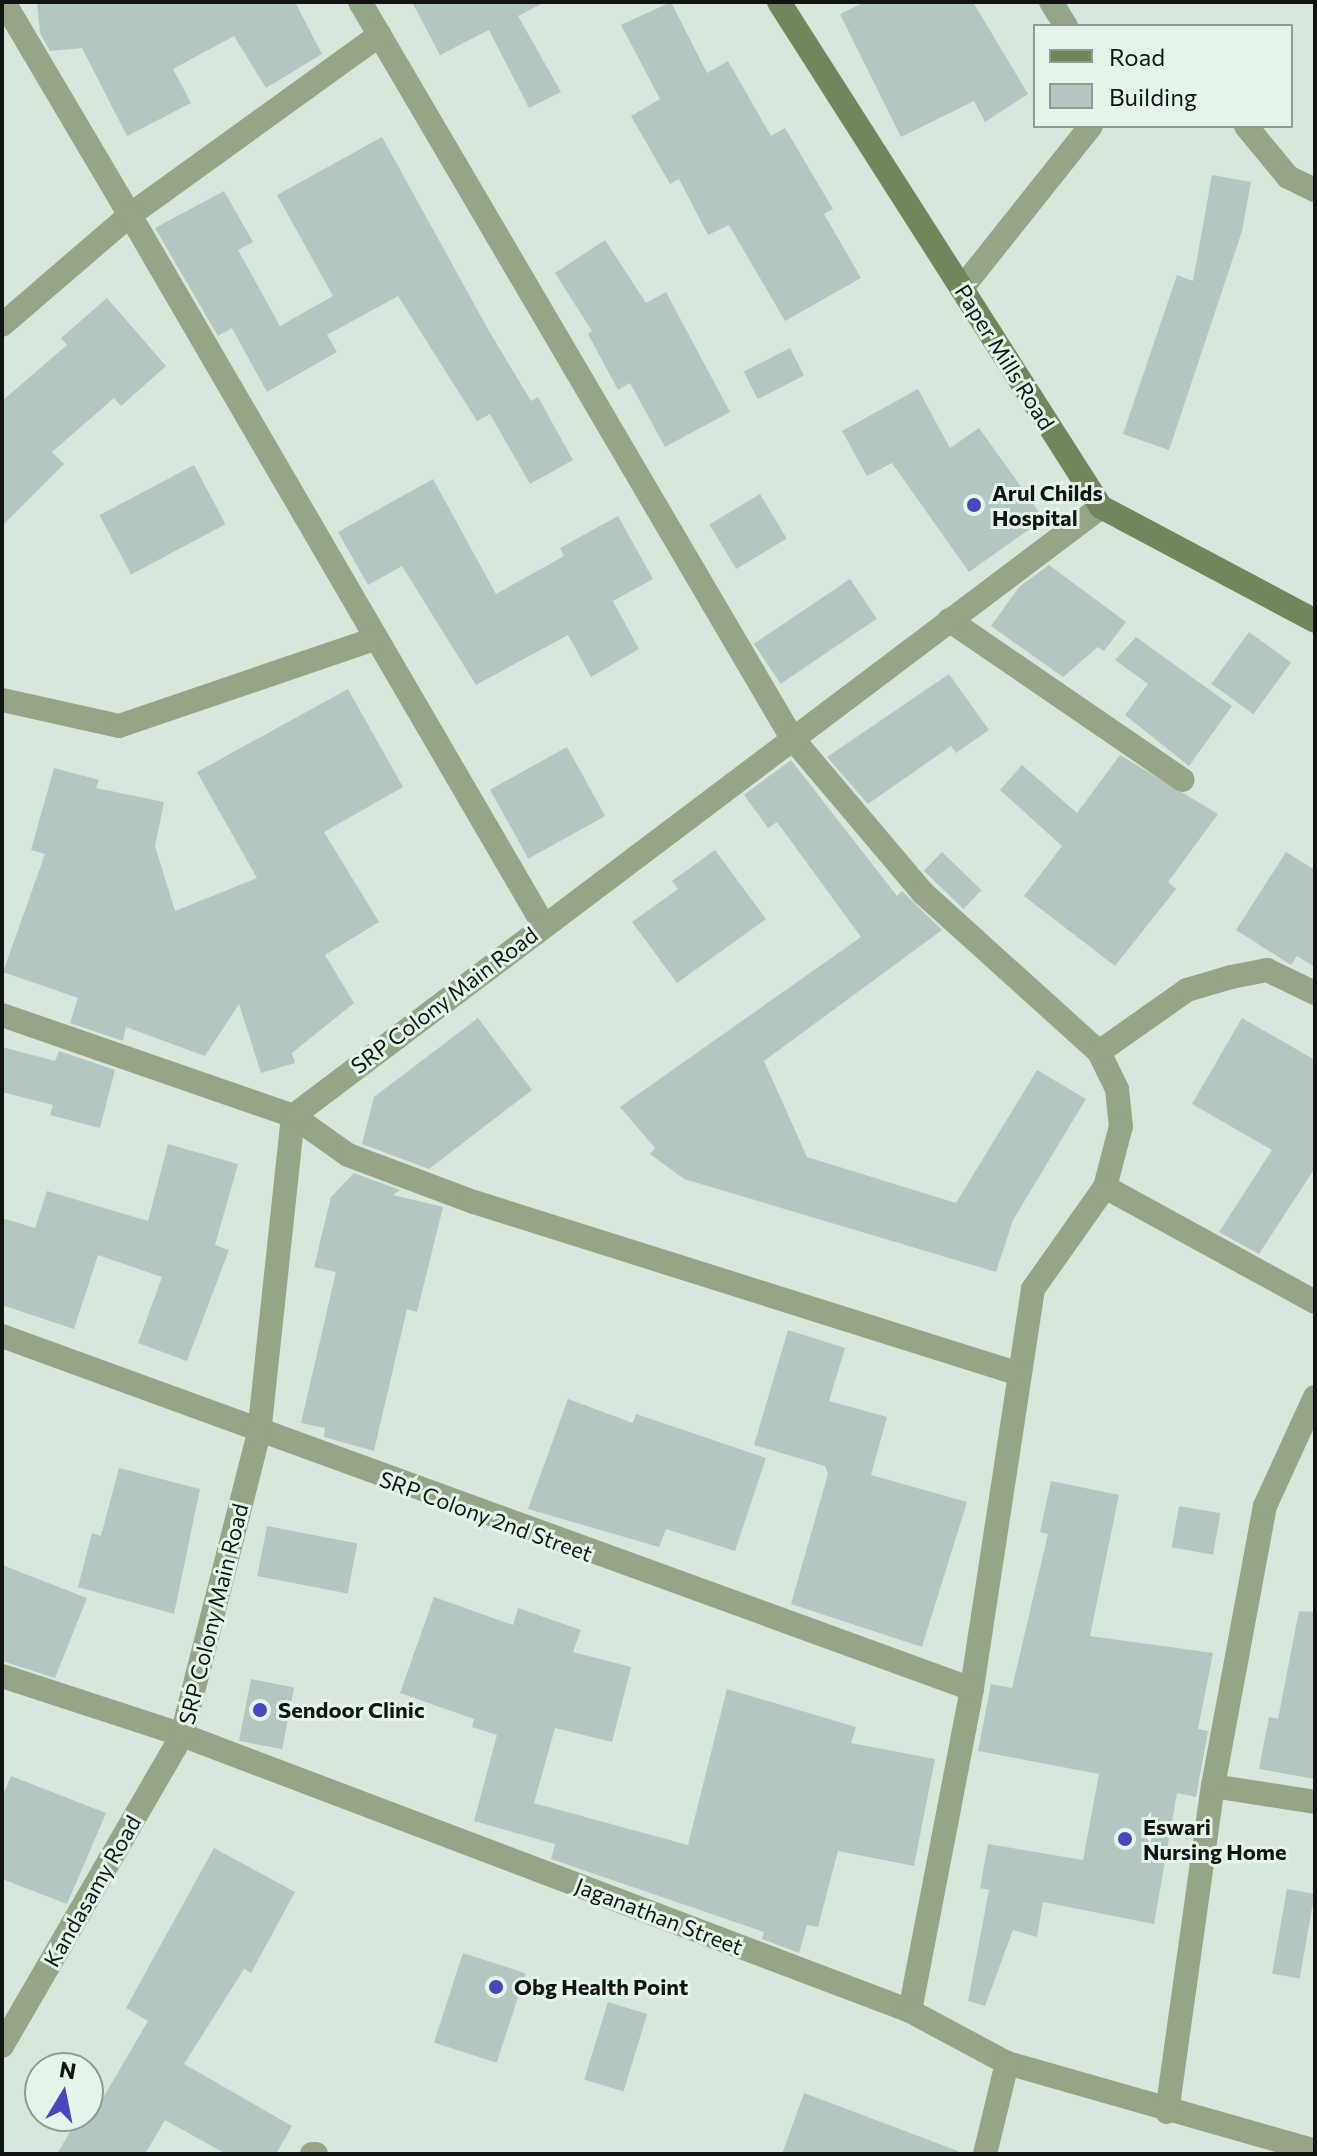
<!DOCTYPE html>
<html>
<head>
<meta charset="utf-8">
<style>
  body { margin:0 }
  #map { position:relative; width:1317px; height:2156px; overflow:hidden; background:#d8e7dc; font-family:Commissioner,sans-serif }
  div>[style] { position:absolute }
  .building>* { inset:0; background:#b4c6c2; transform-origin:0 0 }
  .street>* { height:24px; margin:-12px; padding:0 12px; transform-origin:12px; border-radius:12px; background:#96a587 }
  .secondary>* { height:24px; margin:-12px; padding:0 12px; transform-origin:12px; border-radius:12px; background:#71875b }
  .dots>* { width:22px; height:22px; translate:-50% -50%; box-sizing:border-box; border:4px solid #e5f4e9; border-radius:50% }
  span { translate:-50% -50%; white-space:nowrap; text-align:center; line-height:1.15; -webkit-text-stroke:6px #e5f4e9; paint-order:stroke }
  .street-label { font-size:22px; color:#101512 }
  .poi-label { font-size:22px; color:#101512; font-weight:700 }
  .left { translate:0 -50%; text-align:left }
  .frame { position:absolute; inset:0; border:4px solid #101512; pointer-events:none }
  .legend { position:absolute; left:1033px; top:24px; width:260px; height:104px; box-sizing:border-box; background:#e5f4e9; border:2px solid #909b93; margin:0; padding:10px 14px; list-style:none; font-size:24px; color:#101512 }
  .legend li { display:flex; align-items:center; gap:16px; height:40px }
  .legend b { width:40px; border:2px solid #909b93 }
  .north { position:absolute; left:24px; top:2052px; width:80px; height:80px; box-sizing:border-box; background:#e5f4e9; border:2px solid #909b93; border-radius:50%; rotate:10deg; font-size:22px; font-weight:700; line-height:32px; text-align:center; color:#101512 }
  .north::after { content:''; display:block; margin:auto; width:28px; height:36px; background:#4847bd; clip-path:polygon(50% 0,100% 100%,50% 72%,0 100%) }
</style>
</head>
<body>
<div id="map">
  <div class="building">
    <i style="clip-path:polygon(37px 2px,295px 2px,322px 54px,266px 88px,234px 36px,173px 69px,191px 103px,127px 136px,82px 48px,50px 51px,40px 33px)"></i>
    <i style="clip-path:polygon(412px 2px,545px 2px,518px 16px,561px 92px,529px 108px,489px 30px,440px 55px)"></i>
    <i style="clip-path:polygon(671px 2px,707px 73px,728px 61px,771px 136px,785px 128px,833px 209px,824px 214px,861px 278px,785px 321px,729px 225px,708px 235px,679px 179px,670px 184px,631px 116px,660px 99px,621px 25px)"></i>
    <i style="clip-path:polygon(865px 2px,973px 2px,1028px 94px,985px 122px,974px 101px,901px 137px,840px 14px)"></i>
    <i style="clip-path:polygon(382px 137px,489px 331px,531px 401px,538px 397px,573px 460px,530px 484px,490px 414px,477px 421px,398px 296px,327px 335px,337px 352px,267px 392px,232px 328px,218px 336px,155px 228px,224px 191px,253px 242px,238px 250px,280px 326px,333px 296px,277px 195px)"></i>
    <i style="clip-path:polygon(1212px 175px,1251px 182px,1242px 231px,1169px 450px,1123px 434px,1177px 275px,1193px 281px)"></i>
    <i style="clip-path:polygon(605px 240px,646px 303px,666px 292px,730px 412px,665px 447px,630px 383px,618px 390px,588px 334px,592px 331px,555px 273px)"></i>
    <i style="clip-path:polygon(107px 298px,166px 366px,121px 406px,114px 398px,52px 452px,64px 464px,2px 526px,2px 401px,67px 345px,61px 338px)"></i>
    <i style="left:790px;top:348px;width:31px;height:52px;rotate:63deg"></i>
    <i style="clip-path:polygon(918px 389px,950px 448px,979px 428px,1044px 519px,969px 572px,892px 463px,867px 476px,842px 431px)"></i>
    <i style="left:194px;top:465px;width:67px;height:107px;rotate:62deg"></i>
    <i style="clip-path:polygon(433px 479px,496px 594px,564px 556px,560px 548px,618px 516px,653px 579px,613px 601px,639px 649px,591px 677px,568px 635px,476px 685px,402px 566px,368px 585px,338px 532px)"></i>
    <i style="left:760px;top:494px;width:52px;height:59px;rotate:59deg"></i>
    <i style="clip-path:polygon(1049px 565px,1126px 622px,1104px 651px,1098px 647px,1063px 677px,991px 626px,1019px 587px)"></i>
    <i style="left:850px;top:579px;width:48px;height:116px;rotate:56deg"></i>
    <i style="left:1249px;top:632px;width:52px;height:64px;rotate:36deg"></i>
    <i style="clip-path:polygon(1136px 637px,1232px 706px,1189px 766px,1125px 715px,1148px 684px,1115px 660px)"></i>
    <i style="clip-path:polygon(949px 674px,989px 730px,956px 753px,951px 746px,868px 804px,827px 757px)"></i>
    <i style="clip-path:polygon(348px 689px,403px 787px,324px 832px,379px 922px,325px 955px,354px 1003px,292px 1053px,295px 1063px,261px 1073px,239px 1004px,205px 1056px,126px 1027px,123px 1041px,70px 1023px,78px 998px,3px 972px,45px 854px,31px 850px,54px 768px,99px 780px,96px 788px,164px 802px,155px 846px,175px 911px,257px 878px,197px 772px)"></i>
    <i style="left:567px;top:747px;width:79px;height:88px;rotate:61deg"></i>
    <i style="clip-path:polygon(1120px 755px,1218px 814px,1168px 882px,1176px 889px,1115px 966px,1024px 896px,1062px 846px,1000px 790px,1022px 765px,1077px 813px)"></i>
    <i style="clip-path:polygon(791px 760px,897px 896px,902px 891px,942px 930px,764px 1061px,807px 1157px,956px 1203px,1037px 1070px,1086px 1099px,1013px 1220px,996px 1272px,684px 1179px,650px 1154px,655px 1148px,620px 1107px,861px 937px,777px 822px,768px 828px,744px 795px)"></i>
    <i style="clip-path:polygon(715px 850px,766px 919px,677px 983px,632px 922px,678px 889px,672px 881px)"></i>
    <i style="left:942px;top:852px;width:55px;height:26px;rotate:44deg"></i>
    <i style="clip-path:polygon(1286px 852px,1315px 870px,1315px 967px,1297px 956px,1291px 965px,1236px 930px)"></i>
    <i style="clip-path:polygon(478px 1018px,532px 1090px,429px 1169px,362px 1144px,374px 1097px)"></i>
    <i style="clip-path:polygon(1242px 1018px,1315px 1060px,1315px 1168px,1259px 1254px,1219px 1232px,1272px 1150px,1192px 1104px)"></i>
    <i style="clip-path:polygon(2px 1047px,55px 1061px,59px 1051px,115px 1070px,100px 1128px,50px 1115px,53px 1105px,2px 1092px)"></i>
    <i style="clip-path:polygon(168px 1144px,238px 1164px,215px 1245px,229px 1250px,187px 1361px,138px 1343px,162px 1277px,98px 1255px,74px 1329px,2px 1305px,2px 1218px,35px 1228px,47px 1191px,148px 1221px)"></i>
    <i style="clip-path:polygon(354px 1173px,400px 1190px,393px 1195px,443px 1207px,417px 1312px,407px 1309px,374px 1451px,324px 1437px,325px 1428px,301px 1423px,336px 1272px,314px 1267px,331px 1197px)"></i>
    <i style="clip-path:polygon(788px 1330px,845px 1348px,829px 1401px,887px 1417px,871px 1475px,967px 1502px,922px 1647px,791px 1604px,828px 1474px,825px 1466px,754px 1445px)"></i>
    <i style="clip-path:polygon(568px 1399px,633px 1423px,636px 1414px,766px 1458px,735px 1551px,666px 1529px,659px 1547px,528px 1509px)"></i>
    <i style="clip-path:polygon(119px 1468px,200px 1489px,174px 1614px,78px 1587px,92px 1533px,101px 1536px)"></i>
    <i style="clip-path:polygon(1051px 1481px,1119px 1495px,1090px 1636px,1213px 1653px,1198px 1729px,1208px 1731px,1196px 1797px,1177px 1793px,1154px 1924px,1043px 1902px,1037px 1937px,1013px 1930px,985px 2006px,968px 2001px,989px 1890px,980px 1888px,988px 1844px,1083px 1860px,1099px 1774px,978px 1751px,991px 1684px,1012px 1688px,1048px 1534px,1040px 1532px)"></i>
    <i style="left:1179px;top:1506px;width:42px;height:42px;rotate:10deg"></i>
    <i style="left:267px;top:1526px;width:92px;height:51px;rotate:11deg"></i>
    <i style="clip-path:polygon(2px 1565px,87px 1598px,55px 1678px,2px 1661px)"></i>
    <i style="clip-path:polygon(434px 1597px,513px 1625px,518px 1608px,581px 1630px,573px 1652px,631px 1667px,612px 1742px,555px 1728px,534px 1803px,688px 1845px,727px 1689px,856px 1727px,851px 1743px,935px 1759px,914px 1866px,838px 1851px,818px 1927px,807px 1925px,799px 1953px,762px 1939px,764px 1932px,551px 1859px,555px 1844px,474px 1821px,497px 1735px,472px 1727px,474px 1719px,400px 1693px)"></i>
    <i style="clip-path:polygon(1299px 1611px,1315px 1612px,1315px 1779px,1259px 1769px,1269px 1717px,1278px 1719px)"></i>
    <i style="left:251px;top:1679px;width:44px;height:63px;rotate:11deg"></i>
    <i style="clip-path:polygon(11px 1776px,106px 1813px,67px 1904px,2px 1879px,2px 1798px)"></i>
    <i style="clip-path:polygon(214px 1848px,295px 1892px,251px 1973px,244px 1969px,184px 2064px,292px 2126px,276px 2154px,226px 2154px,165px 2120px,145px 2154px,57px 2154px,79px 2116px,88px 2116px,93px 2092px,103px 2098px,148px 2021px,126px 2008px)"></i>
    <i style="left:1287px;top:1889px;width:28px;height:86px;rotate:10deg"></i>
    <i style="left:463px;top:1953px;width:66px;height:94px;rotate:18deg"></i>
    <i style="left:608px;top:2002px;width:41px;height:81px;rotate:17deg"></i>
    <i style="clip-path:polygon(804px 2093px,958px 2151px,957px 2154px,782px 2154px)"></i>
  </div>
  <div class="street">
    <i style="left:360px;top:2px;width:853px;rotate:59.59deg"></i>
    <i style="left:792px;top:738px;width:203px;rotate:49.8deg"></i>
    <i style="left:923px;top:893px;width:237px;rotate:42.1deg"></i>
    <i style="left:1099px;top:1052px;width:41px;rotate:64.1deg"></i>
    <i style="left:1117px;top:1089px;width:37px;rotate:84deg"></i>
    <i style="left:1121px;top:1126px;width:63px;rotate:104.7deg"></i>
    <i style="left:1105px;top:1187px;width:125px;rotate:125.2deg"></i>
    <i style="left:1033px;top:1289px;width:405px;rotate:98.7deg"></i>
    <i style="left:972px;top:1689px;width:328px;rotate:100.9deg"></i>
    <i style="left:1051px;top:2px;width:28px;rotate:58deg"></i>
    <i style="left:5px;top:4px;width:245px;rotate:59.4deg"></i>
    <i style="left:130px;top:215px;width:308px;rotate:-35.8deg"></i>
    <i style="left:1246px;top:126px;width:66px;rotate:50.5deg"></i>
    <i style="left:1288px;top:177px;width:30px;rotate:26deg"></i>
    <i style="left:962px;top:288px;width:207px;rotate:-51.5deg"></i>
    <i style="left:2px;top:325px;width:169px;rotate:-40.7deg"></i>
    <i style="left:130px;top:215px;width:821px;rotate:59.78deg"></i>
    <i style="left:949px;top:620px;width:283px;rotate:34.4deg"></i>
    <i style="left:2px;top:700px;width:120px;rotate:12.5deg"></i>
    <i style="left:119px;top:726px;width:270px;rotate:-18.8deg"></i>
    <i style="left:2px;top:1015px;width:308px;rotate:19.1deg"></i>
    <i style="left:293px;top:1116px;width:67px;rotate:35.3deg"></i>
    <i style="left:348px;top:1155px;width:134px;rotate:20.5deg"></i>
    <i style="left:474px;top:1202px;width:568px;rotate:17.51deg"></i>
    <i style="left:1099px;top:1052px;width:108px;rotate:-35.2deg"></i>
    <i style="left:1187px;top:990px;width:46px;rotate:-16.5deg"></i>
    <i style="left:1231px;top:977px;width:37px;rotate:-11deg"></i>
    <i style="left:1267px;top:970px;width:53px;rotate:25.6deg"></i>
    <i style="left:1105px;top:1187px;width:239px;rotate:28.7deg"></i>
    <i style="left:2px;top:1336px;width:1032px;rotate:20deg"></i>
    <i style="left:2px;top:1676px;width:189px;rotate:18.1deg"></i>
    <i style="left:182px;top:1735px;width:779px;rotate:20.76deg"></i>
    <i style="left:910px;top:2011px;width:110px;rotate:28.2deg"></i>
    <i style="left:1007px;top:2063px;width:320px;rotate:15.9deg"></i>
    <i style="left:1213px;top:1786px;width:103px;rotate:8.9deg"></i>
    <i style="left:2px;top:2046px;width:359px;rotate:-59.9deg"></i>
    <i style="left:182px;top:1735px;width:311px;rotate:-75.7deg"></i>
    <i style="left:259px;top:1434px;width:320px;rotate:-83.9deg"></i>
    <i style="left:293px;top:1116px;width:1012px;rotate:-37.01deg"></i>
    <i style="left:1167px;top:2112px;width:329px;rotate:-82deg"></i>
    <i style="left:1213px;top:1786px;width:285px;rotate:-79.5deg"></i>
    <i style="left:1265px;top:1506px;width:120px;rotate:-65.4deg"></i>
    <i style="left:312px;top:2154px;width:4px"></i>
    <i style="left:985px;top:2154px;width:94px;rotate:-76.4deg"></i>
  </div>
  <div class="secondary">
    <i style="left:779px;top:2px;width:599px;rotate:57.48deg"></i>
    <i style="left:1101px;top:507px;width:242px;rotate:28deg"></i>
  </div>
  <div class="dots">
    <i style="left:974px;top:505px;background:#4847bd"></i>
    <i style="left:260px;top:1710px;background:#4847bd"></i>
    <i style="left:1125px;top:1839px;background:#4847bd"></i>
    <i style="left:496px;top:1987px;background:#4847bd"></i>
  </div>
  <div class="street-label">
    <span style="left:1005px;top:357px;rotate:58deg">Paper Mills Road</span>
    <span style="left:444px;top:1000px;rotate:-37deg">SRP Colony Main Road</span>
    <span style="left:486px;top:1516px;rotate:20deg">SRP Colony 2nd Street</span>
    <span style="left:213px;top:1614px;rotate:-76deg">SRP Colony Main Road</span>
    <span style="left:92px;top:1891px;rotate:-60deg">Kandasamy Road</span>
    <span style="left:659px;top:1916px;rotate:21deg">Jaganathan Street</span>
  </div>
  <div class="poi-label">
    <span class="left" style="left:992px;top:505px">Arul Childs<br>Hospital</span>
    <span class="left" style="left:278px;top:1710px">Sendoor Clinic</span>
    <span class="left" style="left:1143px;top:1839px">Eswari<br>Nursing Home</span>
    <span class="left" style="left:514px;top:1987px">Obg Health Point</span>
  </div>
  <div class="frame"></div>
  <ul class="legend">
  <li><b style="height:10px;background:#71875b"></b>Road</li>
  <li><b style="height:22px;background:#b4c6c2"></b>Building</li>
  </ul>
  <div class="north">N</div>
</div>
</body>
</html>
